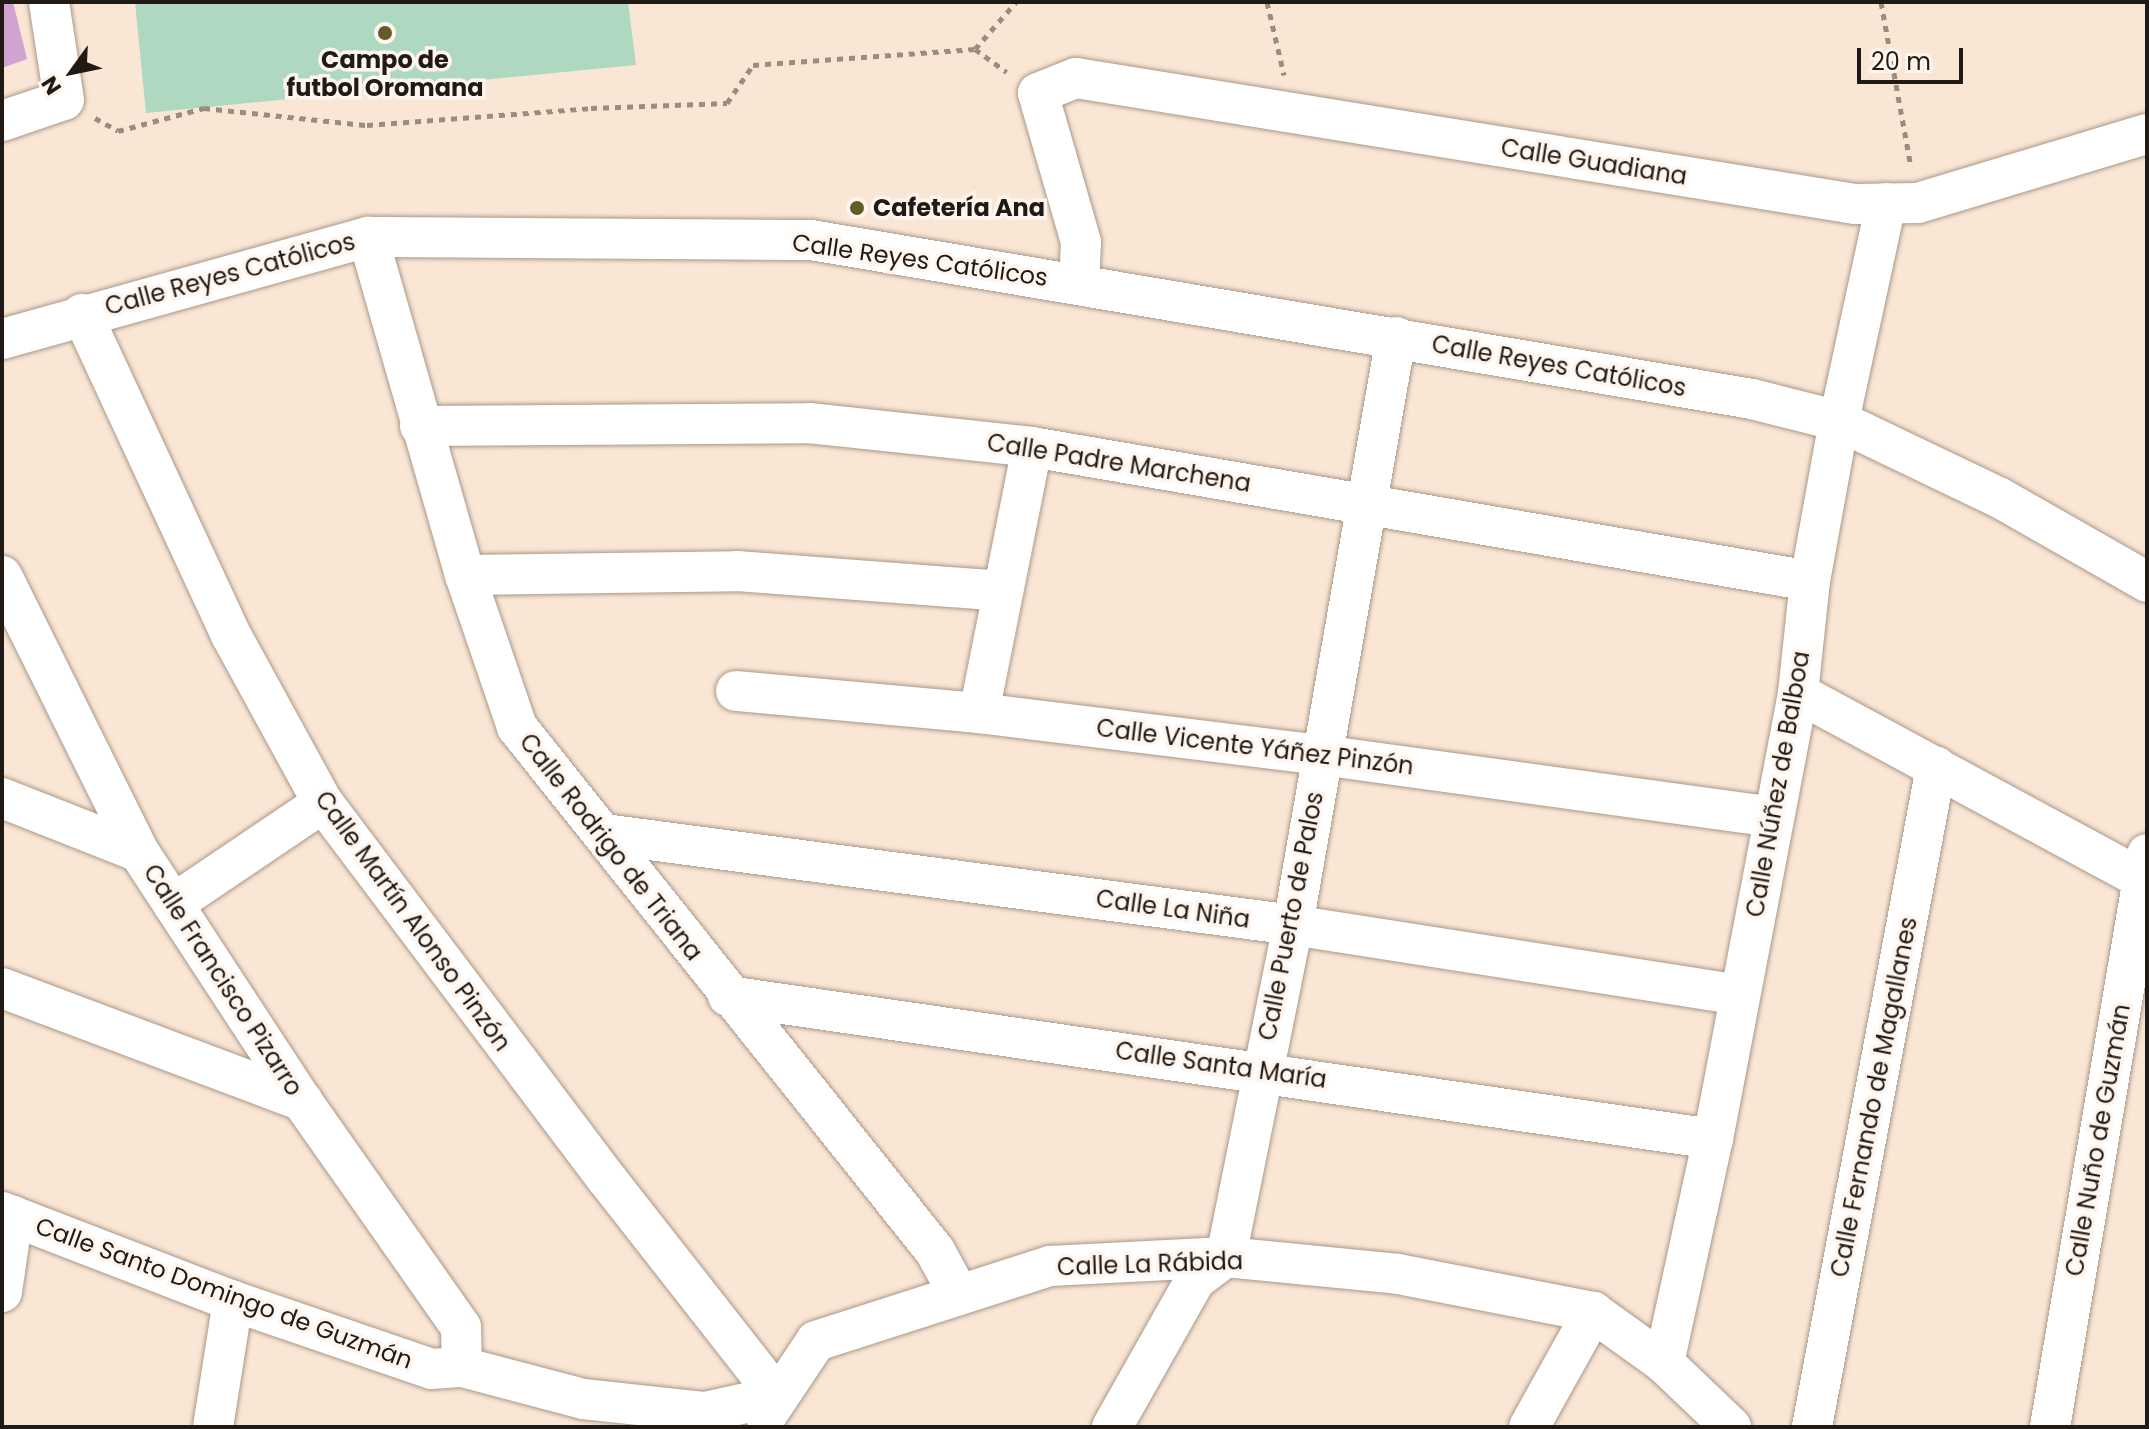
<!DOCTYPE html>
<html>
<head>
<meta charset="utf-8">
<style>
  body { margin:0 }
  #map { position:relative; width:2149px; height:1429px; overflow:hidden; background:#fae6d5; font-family:Poppins,sans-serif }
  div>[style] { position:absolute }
  .green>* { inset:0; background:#aed8c0 }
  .building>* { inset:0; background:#d0a3d0 }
  .path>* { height:5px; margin-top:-2.5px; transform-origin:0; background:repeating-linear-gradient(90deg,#9a8c7f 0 6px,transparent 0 12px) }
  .roads { filter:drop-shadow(0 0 2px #aa9888) drop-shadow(0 0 2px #aa9888) }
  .street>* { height:40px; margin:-20px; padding:0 20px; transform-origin:20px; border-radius:20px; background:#fff }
  .dots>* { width:22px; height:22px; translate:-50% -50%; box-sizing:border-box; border:4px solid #fef5ef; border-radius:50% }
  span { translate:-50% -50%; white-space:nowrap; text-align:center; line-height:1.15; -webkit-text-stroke:7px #fef5ef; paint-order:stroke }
  .poi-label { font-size:24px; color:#211a14; font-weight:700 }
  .left { translate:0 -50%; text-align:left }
  .street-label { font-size:24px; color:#211a14 }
  .frame { position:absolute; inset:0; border:4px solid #211a14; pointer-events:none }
  .north { position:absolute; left:32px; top:32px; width:80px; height:80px; -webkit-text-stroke:6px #fef5ef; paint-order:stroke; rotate:237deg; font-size:22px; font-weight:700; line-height:32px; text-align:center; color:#211a14 }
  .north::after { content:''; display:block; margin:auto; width:28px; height:36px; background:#211a14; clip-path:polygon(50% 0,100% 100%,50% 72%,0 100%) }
  .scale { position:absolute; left:1857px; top:48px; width:106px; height:36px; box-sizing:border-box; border:4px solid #211a14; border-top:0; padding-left:10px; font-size:24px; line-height:28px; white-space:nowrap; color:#211a14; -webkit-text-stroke:6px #fef5ef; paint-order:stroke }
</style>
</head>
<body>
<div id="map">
  <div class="green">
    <i style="clip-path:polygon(135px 2px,628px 2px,636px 65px,146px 113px)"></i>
  </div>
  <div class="building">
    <i style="clip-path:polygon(2px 2px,13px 2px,27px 59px,2px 68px)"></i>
  </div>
  <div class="path">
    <i style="left:1267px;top:2px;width:75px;rotate:76.9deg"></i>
    <i style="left:1881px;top:2px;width:168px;rotate:79.7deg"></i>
    <i style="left:975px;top:49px;width:39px;rotate:36deg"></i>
    <i style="left:95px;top:118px;width:26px;rotate:29deg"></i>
    <i style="left:118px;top:131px;width:89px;rotate:-15deg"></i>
    <i style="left:204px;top:108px;width:164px;rotate:6deg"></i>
    <i style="left:367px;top:125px;width:225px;rotate:-4.3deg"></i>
    <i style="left:591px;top:108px;width:136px;rotate:-2.1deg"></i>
    <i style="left:727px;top:103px;width:46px;rotate:-55.6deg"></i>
    <i style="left:753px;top:65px;width:223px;rotate:-4.1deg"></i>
    <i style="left:975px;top:49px;width:62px;rotate:-48.9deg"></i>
  </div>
  <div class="roads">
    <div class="street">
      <i style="left:2px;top:121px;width:65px;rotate:-18.7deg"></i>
      <i style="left:64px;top:100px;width:99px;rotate:-98.7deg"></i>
      <i style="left:368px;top:237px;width:352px;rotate:74deg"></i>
      <i style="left:465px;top:575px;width:161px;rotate:71.1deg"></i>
      <i style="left:517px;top:727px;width:670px;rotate:51.42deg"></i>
      <i style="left:935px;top:1251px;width:50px;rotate:61.4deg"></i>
      <i style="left:1079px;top:284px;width:42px;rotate:-87.3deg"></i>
      <i style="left:1081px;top:242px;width:155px;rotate:-106.1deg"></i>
      <i style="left:1038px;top:93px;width:41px;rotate:-21.5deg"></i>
      <i style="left:1076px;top:78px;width:789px;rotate:9.19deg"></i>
      <i style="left:1855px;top:204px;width:63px;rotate:-0.9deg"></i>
      <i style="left:1918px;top:203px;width:239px;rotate:-16.8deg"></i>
      <i style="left:2px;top:339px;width:380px;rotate:-15.6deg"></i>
      <i style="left:368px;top:237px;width:443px;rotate:0.4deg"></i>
      <i style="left:811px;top:240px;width:954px;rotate:9.59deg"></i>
      <i style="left:1752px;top:399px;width:90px;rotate:14.2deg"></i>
      <i style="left:1839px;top:421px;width:178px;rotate:25.6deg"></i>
      <i style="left:2000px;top:498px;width:169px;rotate:29.7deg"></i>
      <i style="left:420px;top:426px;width:389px;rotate:-0.4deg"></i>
      <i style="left:809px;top:423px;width:224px;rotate:6.1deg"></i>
      <i style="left:1032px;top:447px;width:789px;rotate:9.77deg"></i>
      <i style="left:465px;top:575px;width:272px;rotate:-0.8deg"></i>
      <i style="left:737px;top:571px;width:267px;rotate:4.3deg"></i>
      <i style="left:2px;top:576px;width:308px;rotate:63.6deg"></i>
      <i style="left:139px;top:852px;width:298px;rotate:56.8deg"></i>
      <i style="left:302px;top:1101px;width:276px;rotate:54.9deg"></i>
      <i style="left:461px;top:1327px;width:40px;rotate:88.6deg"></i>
      <i style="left:736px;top:691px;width:244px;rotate:5.2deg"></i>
      <i style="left:979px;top:713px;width:345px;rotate:7deg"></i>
      <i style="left:1321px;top:755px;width:456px;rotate:7.8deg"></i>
      <i style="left:1798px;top:693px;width:391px;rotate:28.4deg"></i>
      <i style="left:979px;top:713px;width:271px;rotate:-78.7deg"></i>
      <i style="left:2px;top:798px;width:147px;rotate:21.5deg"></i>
      <i style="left:604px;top:834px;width:695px;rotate:7.52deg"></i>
      <i style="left:1293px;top:925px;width:452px;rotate:8.9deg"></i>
      <i style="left:173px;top:904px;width:181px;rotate:-34deg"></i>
      <i style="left:2px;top:988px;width:321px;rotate:20.6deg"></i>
      <i style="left:728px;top:996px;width:995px;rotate:8.26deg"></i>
      <i style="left:2px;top:1212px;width:248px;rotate:21.1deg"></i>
      <i style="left:233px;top:1301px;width:210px;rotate:18.9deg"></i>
      <i style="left:432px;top:1369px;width:30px;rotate:-4deg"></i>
      <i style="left:462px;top:1367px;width:125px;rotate:14.8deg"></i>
      <i style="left:583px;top:1399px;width:123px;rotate:6.1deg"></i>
      <i style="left:705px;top:1412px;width:74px;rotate:-12.5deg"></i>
      <i style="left:777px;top:1396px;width:277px;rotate:-128.1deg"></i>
      <i style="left:606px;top:1178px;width:470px;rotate:-127deg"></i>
      <i style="left:323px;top:803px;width:192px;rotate:-118.7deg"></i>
      <i style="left:231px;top:635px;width:354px;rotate:-114.9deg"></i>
      <i style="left:2px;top:1292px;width:77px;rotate:-81.8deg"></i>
      <i style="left:1664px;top:1363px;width:229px;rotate:-77.7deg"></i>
      <i style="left:1713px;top:1139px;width:454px;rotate:-79.2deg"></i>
      <i style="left:1798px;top:693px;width:113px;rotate:-83.9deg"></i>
      <i style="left:1810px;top:581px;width:163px;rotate:-79.7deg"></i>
      <i style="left:1839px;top:421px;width:223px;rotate:-77.8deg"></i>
      <i style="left:766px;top:1416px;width:90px;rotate:-56.3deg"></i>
      <i style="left:816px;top:1341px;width:246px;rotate:-17.8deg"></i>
      <i style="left:1050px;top:1266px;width:176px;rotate:-2.9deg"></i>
      <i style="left:1226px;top:1257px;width:173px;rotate:5.6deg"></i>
      <i style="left:1398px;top:1274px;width:199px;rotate:11deg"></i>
      <i style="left:1593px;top:1312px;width:87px;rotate:35.7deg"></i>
      <i style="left:1664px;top:1363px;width:93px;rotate:43.7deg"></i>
      <i style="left:213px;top:1427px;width:128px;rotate:-81deg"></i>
      <i style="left:1112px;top:1427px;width:169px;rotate:-60.5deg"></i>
      <i style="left:1195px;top:1280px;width:39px;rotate:-37deg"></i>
      <i style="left:1226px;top:1257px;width:339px;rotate:-78.6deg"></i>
      <i style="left:1293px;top:925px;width:597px;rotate:-80.06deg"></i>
      <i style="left:1529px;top:1427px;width:132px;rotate:-60.9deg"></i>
      <i style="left:1812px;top:1427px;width:672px;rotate:-79.36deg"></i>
      <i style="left:2050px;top:1427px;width:581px;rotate:-80.39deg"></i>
    </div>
  </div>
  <div class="dots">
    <i style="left:385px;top:33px;background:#645b28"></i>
    <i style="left:857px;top:208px;background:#645b28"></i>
  </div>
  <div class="poi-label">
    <span style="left:385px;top:74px">Campo de<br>futbol Oromana</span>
    <span class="left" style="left:873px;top:208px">Cafetería Ana</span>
  </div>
  <div class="street-label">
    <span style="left:1594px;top:162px;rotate:9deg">Calle Guadiana</span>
    <span style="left:920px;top:260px;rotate:8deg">Calle Reyes Católicos</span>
    <span style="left:230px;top:274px;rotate:-15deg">Calle Reyes Católicos</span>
    <span style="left:1559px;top:366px;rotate:10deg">Calle Reyes Católicos</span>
    <span style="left:1119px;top:463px;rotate:9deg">Calle Padre Marchena</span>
    <span style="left:1255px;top:747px;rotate:7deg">Calle Vicente Yáñez Pinzón</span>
    <span style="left:1778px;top:784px;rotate:-80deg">Calle Núñez de Balboa</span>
    <span style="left:611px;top:847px;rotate:52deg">Calle Rodrigo de Triana</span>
    <span style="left:1173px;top:909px;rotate:8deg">Calle La Niña</span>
    <span style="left:1291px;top:916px;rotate:-79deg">Calle Puerto de Palos</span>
    <span style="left:413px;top:921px;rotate:54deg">Calle Martín Alonso Pinzón</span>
    <span style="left:223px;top:980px;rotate:57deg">Calle Francisco Pizarro</span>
    <span style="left:1221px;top:1065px;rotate:8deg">Calle Santa María</span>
    <span style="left:1874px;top:1097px;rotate:-79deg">Calle Fernando de Magallanes</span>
    <span style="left:2098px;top:1140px;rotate:-80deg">Calle Nuño de Guzmán</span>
    <span style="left:1150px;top:1264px;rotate:-2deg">Calle La Rábida</span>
    <span style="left:224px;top:1293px;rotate:20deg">Calle Santo Domingo de Guzmán</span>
  </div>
  <div class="frame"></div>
  <div class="north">N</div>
  <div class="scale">20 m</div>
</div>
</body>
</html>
